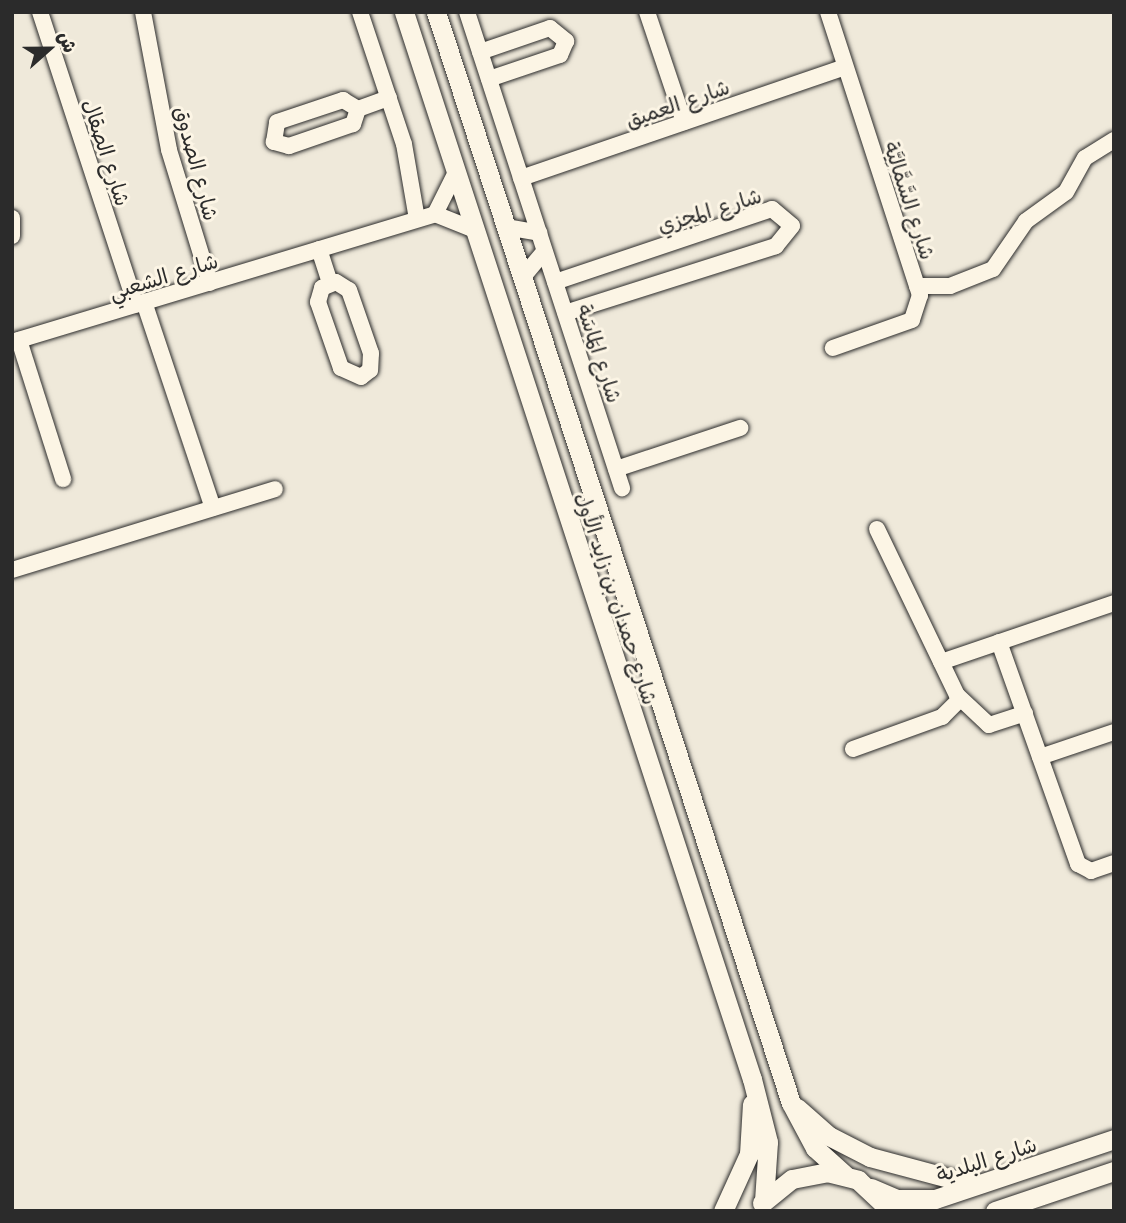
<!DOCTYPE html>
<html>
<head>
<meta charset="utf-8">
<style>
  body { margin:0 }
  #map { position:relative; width:1126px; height:1223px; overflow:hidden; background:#efe9da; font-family:"Playpen Sans","Playpen Sans Arabic",sans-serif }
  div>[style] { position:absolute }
  .roads { filter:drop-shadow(0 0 2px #2b2b2b) drop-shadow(0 0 2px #2b2b2b) }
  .minor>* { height:16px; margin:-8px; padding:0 8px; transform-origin:8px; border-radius:8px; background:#fcf5e5 }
  .major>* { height:19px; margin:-9.5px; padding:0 9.5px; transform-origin:9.5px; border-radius:9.5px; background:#fcf5e5 }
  span { translate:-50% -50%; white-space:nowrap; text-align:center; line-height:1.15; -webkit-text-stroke:6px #fcf5e5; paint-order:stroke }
  .street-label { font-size:21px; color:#2b2b2b }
  .frame { position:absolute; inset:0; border:14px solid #2b2b2b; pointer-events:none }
  .north { position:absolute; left:14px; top:14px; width:70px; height:70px; -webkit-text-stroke:5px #fcf5e5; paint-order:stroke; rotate:69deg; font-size:19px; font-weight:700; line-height:28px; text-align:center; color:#2b2b2b }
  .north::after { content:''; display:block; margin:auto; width:24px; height:32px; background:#2b2b2b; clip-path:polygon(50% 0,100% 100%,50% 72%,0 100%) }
</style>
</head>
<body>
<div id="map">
  <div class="roads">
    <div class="minor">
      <i style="left:40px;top:12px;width:308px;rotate:71.9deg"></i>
      <i style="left:143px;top:12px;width:140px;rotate:79.3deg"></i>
      <i style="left:169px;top:150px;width:139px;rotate:72.9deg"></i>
      <i style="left:360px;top:12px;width:139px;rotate:71.6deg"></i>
      <i style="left:404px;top:144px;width:76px;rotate:80.2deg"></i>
      <i style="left:467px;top:12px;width:501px;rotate:71.96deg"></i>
      <i style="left:647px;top:12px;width:116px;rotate:71.4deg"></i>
      <i style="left:828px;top:12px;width:298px;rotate:72deg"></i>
      <i style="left:920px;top:295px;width:26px;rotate:108deg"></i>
      <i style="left:912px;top:320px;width:84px;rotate:160.5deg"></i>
      <i style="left:480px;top:52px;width:74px;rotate:-18.9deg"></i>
      <i style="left:550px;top:28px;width:21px;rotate:39deg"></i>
      <i style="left:566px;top:41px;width:15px;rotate:113deg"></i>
      <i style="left:560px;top:55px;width:75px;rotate:161.3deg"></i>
      <i style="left:343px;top:100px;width:17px;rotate:31deg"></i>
      <i style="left:358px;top:109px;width:16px;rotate:108deg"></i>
      <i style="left:353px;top:124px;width:68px;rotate:161deg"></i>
      <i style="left:289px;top:146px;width:16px;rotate:-165deg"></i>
      <i style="left:274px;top:142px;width:20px;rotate:-81deg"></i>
      <i style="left:277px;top:122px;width:70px;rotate:-18.4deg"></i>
      <i style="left:358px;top:109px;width:33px;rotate:-20deg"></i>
      <i style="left:521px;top:178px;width:342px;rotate:-18.9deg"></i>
      <i style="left:435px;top:214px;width:47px;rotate:-63.4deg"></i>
      <i style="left:12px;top:218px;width:18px;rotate:90deg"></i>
      <i style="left:506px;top:227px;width:34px;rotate:10deg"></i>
      <i style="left:319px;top:249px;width:36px;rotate:72deg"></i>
      <i style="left:522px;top:278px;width:35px;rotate:-50deg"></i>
      <i style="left:336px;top:282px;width:15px;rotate:32deg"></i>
      <i style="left:349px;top:290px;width:67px;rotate:70.8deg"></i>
      <i style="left:371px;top:353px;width:17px;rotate:93deg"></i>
      <i style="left:370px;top:370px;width:11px;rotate:142deg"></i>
      <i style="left:361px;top:377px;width:22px;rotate:-156deg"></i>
      <i style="left:341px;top:368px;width:70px;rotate:-109.2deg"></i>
      <i style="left:318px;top:302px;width:15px;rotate:-74deg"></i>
      <i style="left:322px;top:288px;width:15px;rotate:-23deg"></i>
      <i style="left:555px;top:282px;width:229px;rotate:-18.6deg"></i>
      <i style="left:772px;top:209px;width:26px;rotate:40deg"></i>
      <i style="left:792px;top:226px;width:26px;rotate:129deg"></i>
      <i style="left:776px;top:246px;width:221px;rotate:162.4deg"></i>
      <i style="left:917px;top:286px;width:33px"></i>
      <i style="left:950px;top:286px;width:46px;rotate:-21.6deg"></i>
      <i style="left:993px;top:269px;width:58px;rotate:-55.5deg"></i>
      <i style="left:1026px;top:221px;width:49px;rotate:-35.9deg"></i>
      <i style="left:1066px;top:192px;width:39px;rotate:-61deg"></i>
      <i style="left:1085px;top:158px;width:34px;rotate:-32deg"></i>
      <i style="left:144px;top:302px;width:217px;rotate:71.5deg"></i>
      <i style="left:19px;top:340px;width:146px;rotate:72.4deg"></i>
      <i style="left:12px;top:342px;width:442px;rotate:-16.8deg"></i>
      <i style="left:435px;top:214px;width:43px;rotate:21.8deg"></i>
      <i style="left:616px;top:469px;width:131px;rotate:-18.3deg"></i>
      <i style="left:877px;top:529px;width:184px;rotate:64.3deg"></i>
      <i style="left:957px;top:695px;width:44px;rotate:43.2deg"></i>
      <i style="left:989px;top:725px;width:38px;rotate:-18deg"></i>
      <i style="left:12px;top:570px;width:275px;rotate:-17.1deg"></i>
      <i style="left:999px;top:642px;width:236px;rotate:70.4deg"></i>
      <i style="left:1078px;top:864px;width:15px;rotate:28deg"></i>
      <i style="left:1091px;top:871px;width:24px;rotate:-19deg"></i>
      <i style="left:941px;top:662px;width:183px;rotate:-18.8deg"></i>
      <i style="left:853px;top:749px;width:95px;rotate:-19.8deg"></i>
      <i style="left:942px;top:717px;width:25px;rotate:-45deg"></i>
      <i style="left:1040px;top:757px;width:78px;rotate:-18.7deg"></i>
    </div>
    <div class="major">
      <i style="left:404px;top:12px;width:1122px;rotate:71.94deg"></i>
      <i style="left:752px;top:1079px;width:65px;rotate:75.7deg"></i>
      <i style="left:768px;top:1142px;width:58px;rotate:93.9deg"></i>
      <i style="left:436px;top:12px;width:1147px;rotate:71.98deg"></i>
      <i style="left:791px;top:1103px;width:51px;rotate:61.9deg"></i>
      <i style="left:815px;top:1148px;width:40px;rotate:42deg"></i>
      <i style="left:797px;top:1108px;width:43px;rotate:41.2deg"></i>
      <i style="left:829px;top:1136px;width:46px;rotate:27.1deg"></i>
      <i style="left:870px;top:1157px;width:105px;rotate:15deg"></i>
      <i style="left:871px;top:1188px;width:28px;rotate:23deg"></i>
      <i style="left:897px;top:1199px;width:38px"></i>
      <i style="left:935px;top:1199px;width:189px;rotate:-18.5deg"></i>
      <i style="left:762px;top:1203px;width:38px;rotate:-39deg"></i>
      <i style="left:792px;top:1179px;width:36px;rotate:-11deg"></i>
      <i style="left:827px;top:1172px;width:32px;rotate:14deg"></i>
      <i style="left:858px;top:1180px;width:45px;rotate:43.2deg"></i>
      <i style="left:723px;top:1211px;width:63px;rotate:-65.5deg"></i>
      <i style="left:749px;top:1154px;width:50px;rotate:-86.6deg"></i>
      <i style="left:995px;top:1211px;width:126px;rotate:-18.6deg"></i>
    </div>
  </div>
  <div class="street-label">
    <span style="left:677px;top:102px;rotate:-19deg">شارع العميق</span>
    <span style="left:108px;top:152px;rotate:72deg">شارع الصقال</span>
    <span style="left:198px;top:163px;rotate:75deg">شارع الصدوق</span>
    <span style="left:911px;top:200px;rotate:72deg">شارع السَّمَّالِيَّة</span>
    <span style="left:709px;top:209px;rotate:-17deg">شارع المجزي</span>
    <span style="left:163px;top:275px;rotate:-17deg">شارع الشعبي</span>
    <span style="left:601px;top:353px;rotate:72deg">شارع المَاسَة</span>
    <span style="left:618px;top:598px;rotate:72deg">شارع حمدان بن زايد الأول</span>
    <span style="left:986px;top:1158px;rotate:-18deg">شارع البلدية</span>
  </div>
  <div class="frame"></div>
  <div class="north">ش</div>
</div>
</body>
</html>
